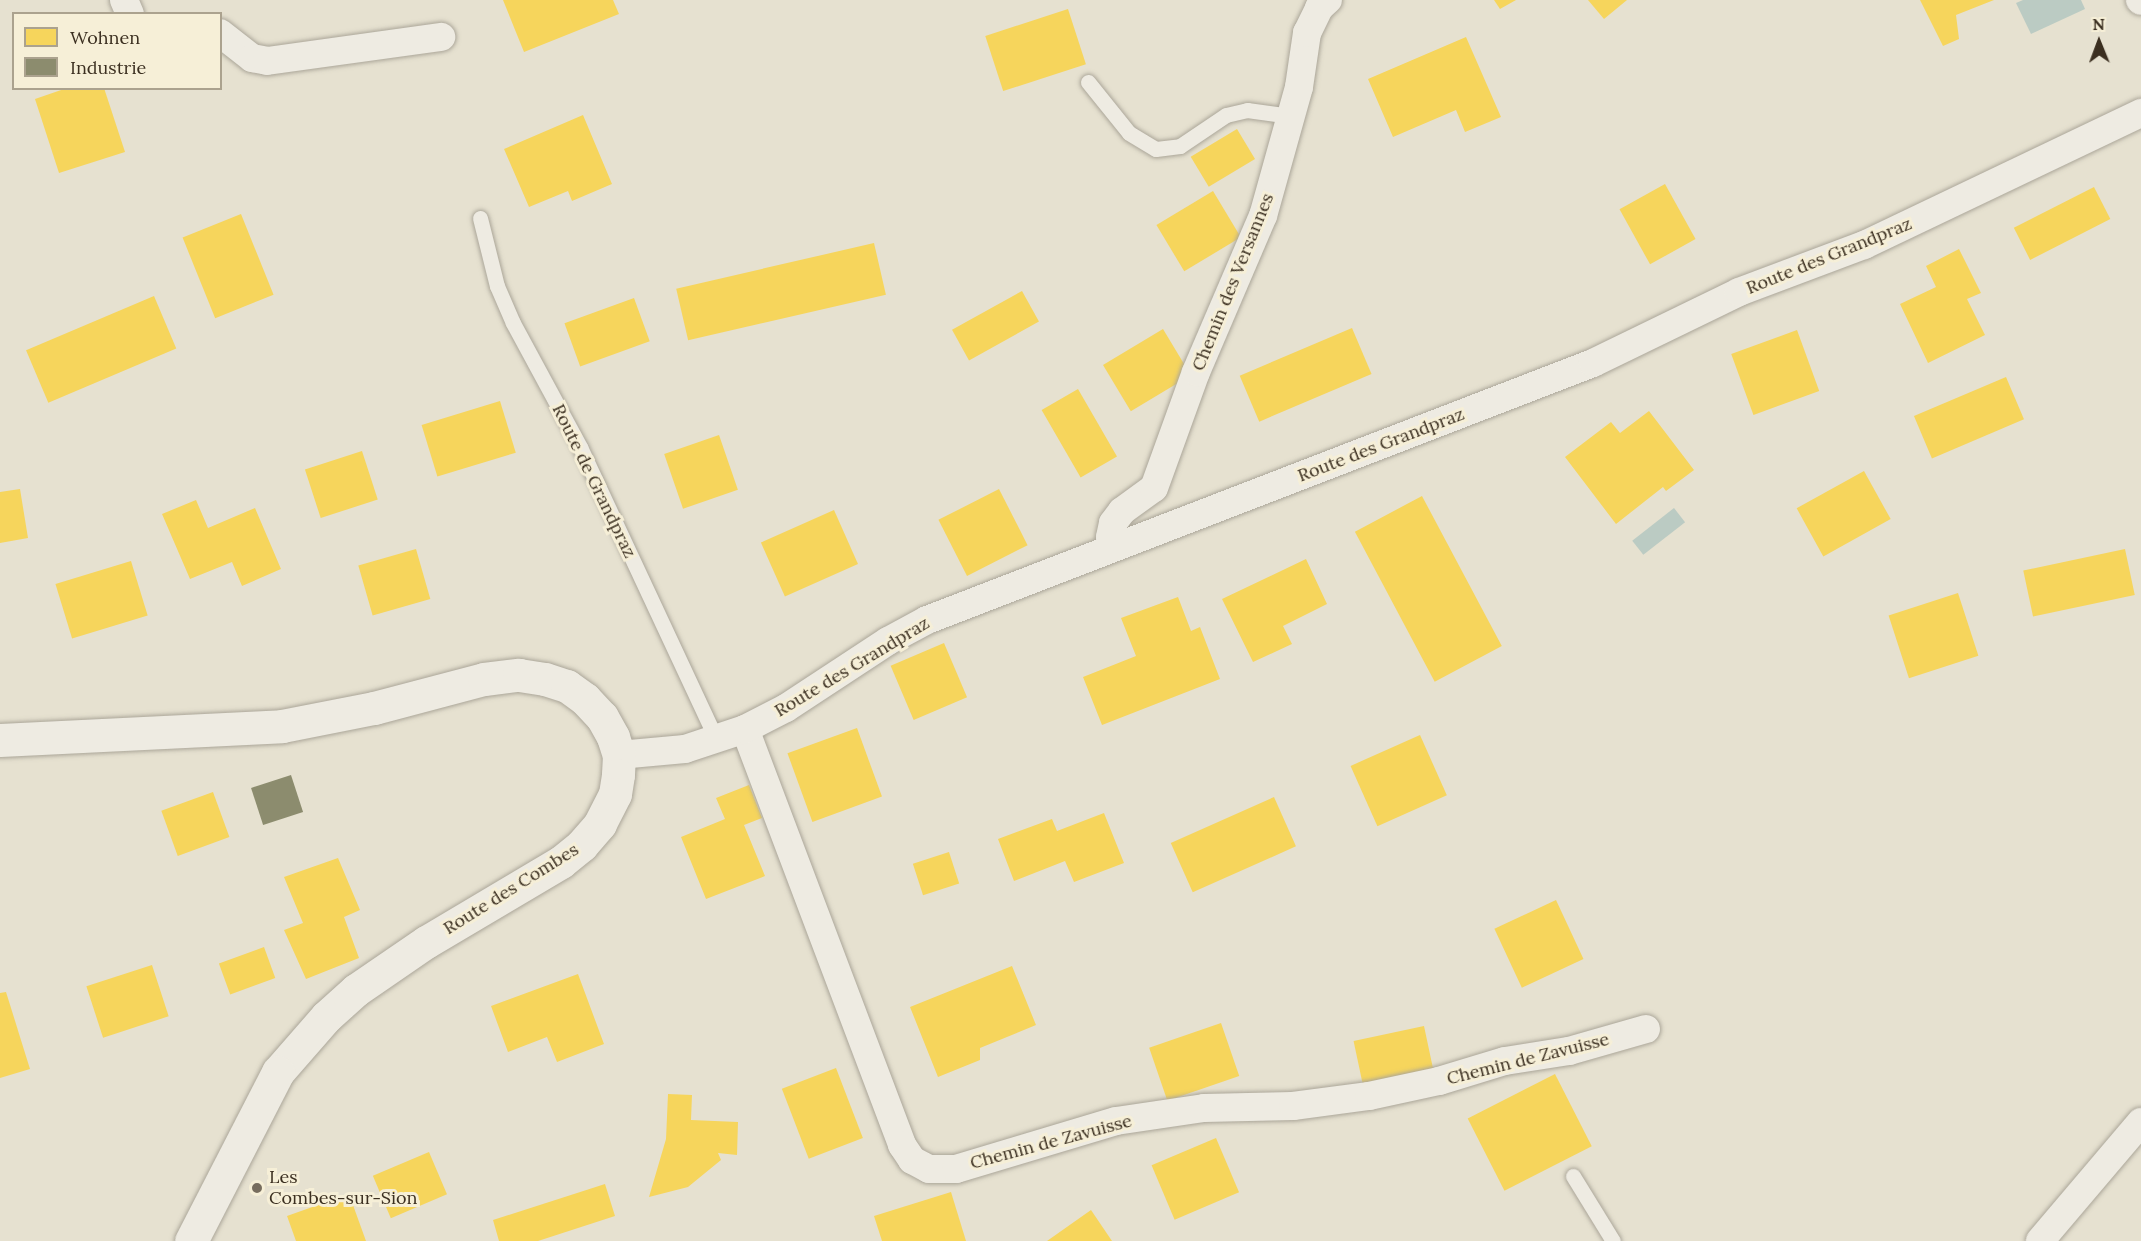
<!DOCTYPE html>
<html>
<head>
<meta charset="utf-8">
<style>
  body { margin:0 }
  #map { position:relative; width:2141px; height:1241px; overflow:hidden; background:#e6e1d0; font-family:Lora,serif }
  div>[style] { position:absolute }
  .water>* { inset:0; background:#bbcbc3; transform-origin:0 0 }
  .homes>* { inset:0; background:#f6d55c; transform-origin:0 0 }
  .industry>* { inset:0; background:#8c8c6e; transform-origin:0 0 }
  .roads { filter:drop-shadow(0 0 2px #aba699) drop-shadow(0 0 2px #aba699) }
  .lane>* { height:15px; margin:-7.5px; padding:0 7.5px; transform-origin:7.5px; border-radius:7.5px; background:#eeebe2 }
  .street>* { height:28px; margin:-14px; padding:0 14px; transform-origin:14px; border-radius:14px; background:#eeebe2 }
  .secondary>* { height:33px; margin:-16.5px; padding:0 16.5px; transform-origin:16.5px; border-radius:16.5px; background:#eeebe2 }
  .dots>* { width:16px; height:16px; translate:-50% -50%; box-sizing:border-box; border:3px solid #f6efd7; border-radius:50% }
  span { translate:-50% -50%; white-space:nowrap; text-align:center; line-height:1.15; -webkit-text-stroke:6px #f6efd7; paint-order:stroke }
  .street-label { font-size:18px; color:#3b2f20 }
  .poi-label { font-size:18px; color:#3b2f20 }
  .left { translate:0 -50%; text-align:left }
  .legend { position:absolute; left:12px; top:12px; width:210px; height:78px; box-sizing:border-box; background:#f6efd7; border:2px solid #aba28e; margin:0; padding:8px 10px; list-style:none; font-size:18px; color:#3b2f20 }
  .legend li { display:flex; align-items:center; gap:12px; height:30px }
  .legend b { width:30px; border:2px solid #aba28e }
  .north { position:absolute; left:2069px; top:12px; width:60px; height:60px; -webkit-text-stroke:4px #f6efd7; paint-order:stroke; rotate:359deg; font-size:16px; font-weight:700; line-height:24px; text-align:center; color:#3b2f20 }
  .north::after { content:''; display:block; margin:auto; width:21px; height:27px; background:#3b2f20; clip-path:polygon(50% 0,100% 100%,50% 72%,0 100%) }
</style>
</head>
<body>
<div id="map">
  <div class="water">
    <i style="clip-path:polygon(2023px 0,2081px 0,2085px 9px,2031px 34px,2016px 3px)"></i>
    <i style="left:1674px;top:508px;width:18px;height:53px;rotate:52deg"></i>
  </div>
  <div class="homes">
    <i style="clip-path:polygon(503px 0,613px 0,619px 14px,524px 52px)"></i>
    <i style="clip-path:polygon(1494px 0,1516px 0,1500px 9px)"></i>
    <i style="clip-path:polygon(1588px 0,1627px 0,1604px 19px)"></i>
    <i style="clip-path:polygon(1920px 0,1994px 0,1956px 15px,1959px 39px,1943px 46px)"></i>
    <i style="left:1068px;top:9px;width:58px;height:87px;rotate:72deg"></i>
    <i style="clip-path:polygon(1466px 37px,1501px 117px,1465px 132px,1456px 110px,1393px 137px,1368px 79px)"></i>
    <i style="clip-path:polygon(67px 88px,104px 88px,125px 152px,59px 173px,35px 99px)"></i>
    <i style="clip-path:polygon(583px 115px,612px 184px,572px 201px,568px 191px,529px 207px,504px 149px)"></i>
    <i style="left:1237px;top:129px;width:35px;height:54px;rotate:59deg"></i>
    <i style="left:1665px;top:184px;width:63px;height:52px;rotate:61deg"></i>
    <i style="left:2094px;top:187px;width:36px;height:90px;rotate:63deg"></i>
    <i style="left:1213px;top:191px;width:54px;height:66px;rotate:59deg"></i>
    <i style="left:241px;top:214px;width:87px;height:63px;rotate:68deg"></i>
    <i style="left:874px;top:243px;width:53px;height:203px;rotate:77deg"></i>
    <i style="clip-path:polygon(1959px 249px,1981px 293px,1967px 299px,1985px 335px,1928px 363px,1900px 304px,1936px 287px,1926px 266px)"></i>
    <i style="left:1022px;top:291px;width:35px;height:80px;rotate:61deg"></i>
    <i style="left:154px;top:296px;width:57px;height:139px;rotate:67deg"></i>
    <i style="left:634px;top:298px;width:46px;height:74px;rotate:70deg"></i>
    <i style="left:1352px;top:328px;width:50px;height:122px;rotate:67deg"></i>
    <i style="left:1163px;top:329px;width:54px;height:70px;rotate:59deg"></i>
    <i style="left:1797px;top:330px;width:65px;height:70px;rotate:70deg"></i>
    <i style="left:2006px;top:377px;width:46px;height:100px;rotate:67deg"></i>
    <i style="left:1078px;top:389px;width:78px;height:42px;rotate:60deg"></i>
    <i style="left:500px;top:401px;width:54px;height:82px;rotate:73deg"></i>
    <i style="clip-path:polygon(1649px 411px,1694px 470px,1666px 491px,1663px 487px,1616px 524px,1565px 457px,1611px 422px,1620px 433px)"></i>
    <i style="left:719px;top:435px;width:58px;height:58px;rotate:71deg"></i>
    <i style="left:362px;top:451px;width:51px;height:60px;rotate:72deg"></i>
    <i style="left:1864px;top:471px;width:55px;height:77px;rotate:61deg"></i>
    <i style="clip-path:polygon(20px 489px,28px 538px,0 543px,0 492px)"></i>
    <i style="left:999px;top:489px;width:63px;height:68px;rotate:63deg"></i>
    <i style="left:1422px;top:496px;width:170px;height:76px;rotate:62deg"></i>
    <i style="clip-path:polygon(196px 500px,208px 528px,255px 508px,281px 569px,242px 586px,232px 562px,190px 579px,162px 514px)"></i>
    <i style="left:834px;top:510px;width:59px;height:80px;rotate:66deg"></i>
    <i style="left:416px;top:549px;width:52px;height:60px;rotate:74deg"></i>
    <i style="left:2125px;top:549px;width:47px;height:104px;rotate:78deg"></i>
    <i style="clip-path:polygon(1306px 559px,1327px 604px,1283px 626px,1292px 644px,1253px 662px,1222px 599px)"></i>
    <i style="left:131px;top:561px;width:57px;height:79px;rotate:73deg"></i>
    <i style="left:1958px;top:593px;width:66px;height:73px;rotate:72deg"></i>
    <i style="clip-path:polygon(1178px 597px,1191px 631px,1200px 627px,1220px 679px,1102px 725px,1083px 677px,1136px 656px,1121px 618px)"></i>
    <i style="left:944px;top:643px;width:59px;height:58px;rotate:67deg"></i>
    <i style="left:857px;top:728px;width:73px;height:74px;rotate:70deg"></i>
    <i style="left:1420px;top:735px;width:66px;height:76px;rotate:66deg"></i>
    <i style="clip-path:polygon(749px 785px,762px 818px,744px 825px,765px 876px,706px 899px,681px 837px,725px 819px,716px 798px)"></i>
    <i style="left:213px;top:792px;width:48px;height:55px;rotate:70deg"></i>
    <i style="left:1274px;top:797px;width:54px;height:113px;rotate:66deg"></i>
    <i style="clip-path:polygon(1104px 813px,1124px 863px,1074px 882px,1065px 861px,1014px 881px,998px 839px,1052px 819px,1057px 831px)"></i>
    <i style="left:949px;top:852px;width:33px;height:38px;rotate:72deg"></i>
    <i style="clip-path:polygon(338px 858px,360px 910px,344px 917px,359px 958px,306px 979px,284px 930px,303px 923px,284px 877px)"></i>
    <i style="left:1556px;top:900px;width:65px;height:68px;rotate:65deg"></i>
    <i style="left:264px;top:947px;width:33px;height:48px;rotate:70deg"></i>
    <i style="left:152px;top:965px;width:54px;height:69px;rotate:72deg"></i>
    <i style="clip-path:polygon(1012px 966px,1036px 1025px,980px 1048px,980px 1060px,938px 1077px,910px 1007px)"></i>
    <i style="clip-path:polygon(578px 974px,604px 1044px,557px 1062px,547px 1037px,508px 1052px,491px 1006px)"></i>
    <i style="clip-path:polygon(6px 992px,30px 1069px,0 1078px,0 993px)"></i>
    <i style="left:1221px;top:1023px;width:56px;height:76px;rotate:71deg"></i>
    <i style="left:1424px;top:1026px;width:50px;height:72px;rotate:78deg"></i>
    <i style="left:836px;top:1068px;width:75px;height:58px;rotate:69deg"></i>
    <i style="left:1555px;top:1074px;width:81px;height:98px;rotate:63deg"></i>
    <i style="clip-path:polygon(668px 1094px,692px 1095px,691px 1120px,738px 1122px,737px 1155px,718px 1153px,721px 1160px,688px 1187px,649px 1197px,666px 1139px)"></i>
    <i style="left:1216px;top:1138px;width:59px;height:70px;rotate:67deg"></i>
    <i style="left:429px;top:1152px;width:46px;height:61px;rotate:67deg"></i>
    <i style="clip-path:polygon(605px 1184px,615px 1216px,538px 1241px,499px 1241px,493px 1220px)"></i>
    <i style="clip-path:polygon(951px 1192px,966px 1241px,882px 1241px,874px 1216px)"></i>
    <i style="clip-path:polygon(349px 1194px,366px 1241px,296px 1241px,287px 1216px)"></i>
    <i style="clip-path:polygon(1091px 1210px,1112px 1241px,1047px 1241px)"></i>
  </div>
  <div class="industry">
    <i style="left:291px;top:775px;width:39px;height:42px;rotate:72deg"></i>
  </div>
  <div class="roads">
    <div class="lane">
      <i style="left:1088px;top:82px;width:65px;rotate:51.2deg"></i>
      <i style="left:1129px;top:133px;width:31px;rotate:31deg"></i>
      <i style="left:1156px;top:149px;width:24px;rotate:-7deg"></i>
      <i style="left:1180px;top:146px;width:55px;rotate:-34deg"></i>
      <i style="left:1226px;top:115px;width:22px;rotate:-13deg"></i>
      <i style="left:1247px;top:110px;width:44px;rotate:7.8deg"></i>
      <i style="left:480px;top:218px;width:70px;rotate:76deg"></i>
      <i style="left:497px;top:286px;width:40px;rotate:66.6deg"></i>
      <i style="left:513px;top:323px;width:141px;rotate:61.6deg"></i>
      <i style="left:580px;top:447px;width:324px;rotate:65deg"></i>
      <i style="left:1573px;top:1176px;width:76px;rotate:58.4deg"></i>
    </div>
    <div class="street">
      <i style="left:124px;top:0;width:15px;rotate:67deg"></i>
      <i style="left:2140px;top:0;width:1px;rotate:45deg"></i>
      <i style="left:220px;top:33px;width:41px;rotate:38deg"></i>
      <i style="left:252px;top:58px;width:15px;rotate:11deg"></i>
      <i style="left:267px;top:61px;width:176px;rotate:-7.9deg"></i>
      <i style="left:1113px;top:547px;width:10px;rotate:-107deg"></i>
      <i style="left:1110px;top:537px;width:14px;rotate:-78deg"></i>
      <i style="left:1113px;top:523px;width:15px;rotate:-53deg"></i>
      <i style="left:1122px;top:511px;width:39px;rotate:-36deg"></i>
      <i style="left:1154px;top:488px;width:123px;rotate:-70.1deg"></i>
      <i style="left:1196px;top:372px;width:170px;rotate:-66.8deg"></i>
      <i style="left:1263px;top:216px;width:134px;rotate:-74.4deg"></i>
      <i style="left:1299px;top:87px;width:55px;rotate:-81.6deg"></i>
      <i style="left:1307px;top:33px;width:28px;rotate:-64deg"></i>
      <i style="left:1319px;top:8px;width:12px;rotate:-42deg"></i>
      <i style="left:745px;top:729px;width:445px;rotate:69.3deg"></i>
      <i style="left:902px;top:1145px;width:18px;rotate:56deg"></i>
      <i style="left:912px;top:1160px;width:19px;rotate:28deg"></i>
      <i style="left:929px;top:1169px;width:27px"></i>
      <i style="left:956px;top:1169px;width:167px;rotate:-16.7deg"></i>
      <i style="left:1116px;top:1121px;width:89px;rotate:-8.4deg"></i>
      <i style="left:1204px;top:1108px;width:89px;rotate:-1.3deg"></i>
      <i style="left:1293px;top:1106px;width:77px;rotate:-7.5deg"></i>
      <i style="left:1369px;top:1096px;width:72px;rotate:-12.1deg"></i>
      <i style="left:1439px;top:1081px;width:69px;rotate:-16.9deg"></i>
      <i style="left:1505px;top:1061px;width:65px;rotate:-8.9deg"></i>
      <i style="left:1569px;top:1051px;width:80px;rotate:-15.9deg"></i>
      <i style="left:619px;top:755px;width:66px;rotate:-5.2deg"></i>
      <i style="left:685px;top:749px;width:63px;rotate:-18.4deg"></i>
      <i style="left:745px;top:729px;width:46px;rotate:-27.1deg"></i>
      <i style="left:786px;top:708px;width:122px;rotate:-33.3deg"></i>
      <i style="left:888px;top:641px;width:44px;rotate:-28.3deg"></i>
      <i style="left:927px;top:620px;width:714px;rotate:-21.1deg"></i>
      <i style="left:1593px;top:363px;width:162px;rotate:-25.9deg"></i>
      <i style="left:1739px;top:292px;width:134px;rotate:-20.6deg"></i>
      <i style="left:1864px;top:245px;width:307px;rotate:-25.5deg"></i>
      <i style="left:2040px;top:1241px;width:156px;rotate:-49.7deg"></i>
    </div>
    <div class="secondary">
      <i style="left:0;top:740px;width:282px;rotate:-2.8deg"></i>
      <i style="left:282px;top:726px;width:94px;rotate:-11.1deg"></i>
      <i style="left:374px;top:708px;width:114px;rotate:-14.8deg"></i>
      <i style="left:484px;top:679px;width:35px;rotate:-7deg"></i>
      <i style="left:519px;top:675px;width:26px;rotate:9deg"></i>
      <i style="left:545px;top:679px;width:23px;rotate:18deg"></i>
      <i style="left:567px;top:686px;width:22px;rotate:36deg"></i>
      <i style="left:585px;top:699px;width:25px;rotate:47deg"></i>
      <i style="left:602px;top:717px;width:23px;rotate:61deg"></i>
      <i style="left:613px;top:737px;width:19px;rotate:72deg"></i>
      <i style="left:619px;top:755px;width:20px;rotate:93deg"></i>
      <i style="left:618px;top:775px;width:19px;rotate:99deg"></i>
      <i style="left:615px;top:794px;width:34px;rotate:117deg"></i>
      <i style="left:600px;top:824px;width:28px;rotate:131deg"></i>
      <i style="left:582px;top:845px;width:27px;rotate:141deg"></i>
      <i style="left:561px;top:862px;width:157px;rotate:149.3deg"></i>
      <i style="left:426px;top:942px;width:85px;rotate:145.6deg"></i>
      <i style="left:356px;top:990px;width:40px;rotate:138deg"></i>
      <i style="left:326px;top:1017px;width:73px;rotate:131.1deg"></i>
      <i style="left:278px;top:1072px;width:190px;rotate:117.2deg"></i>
    </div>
  </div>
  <div class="dots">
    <i style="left:257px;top:1188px;background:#776d5e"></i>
  </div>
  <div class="street-label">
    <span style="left:1829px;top:256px;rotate:-22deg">Route des Grandpraz</span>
    <span style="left:1233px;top:282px;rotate:-68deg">Chemin des Versannes</span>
    <span style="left:1381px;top:445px;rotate:-21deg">Route des Grandpraz</span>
    <span style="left:594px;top:481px;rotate:64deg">Route de Grandpraz</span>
    <span style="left:852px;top:667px;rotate:-31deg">Route des Grandpraz</span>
    <span style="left:511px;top:889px;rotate:-32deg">Route des Combes</span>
    <span style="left:1528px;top:1059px;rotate:-14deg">Chemin de Zavuisse</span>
    <span style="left:1051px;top:1142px;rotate:-15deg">Chemin de Zavuisse</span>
  </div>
  <div class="poi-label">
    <span class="left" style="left:269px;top:1188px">Les<br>Combes-sur-Sion</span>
  </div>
  <ul class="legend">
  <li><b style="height:16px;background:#f6d55c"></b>Wohnen</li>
  <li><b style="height:16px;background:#8c8c6e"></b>Industrie</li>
  </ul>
  <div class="north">N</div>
</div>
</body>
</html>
